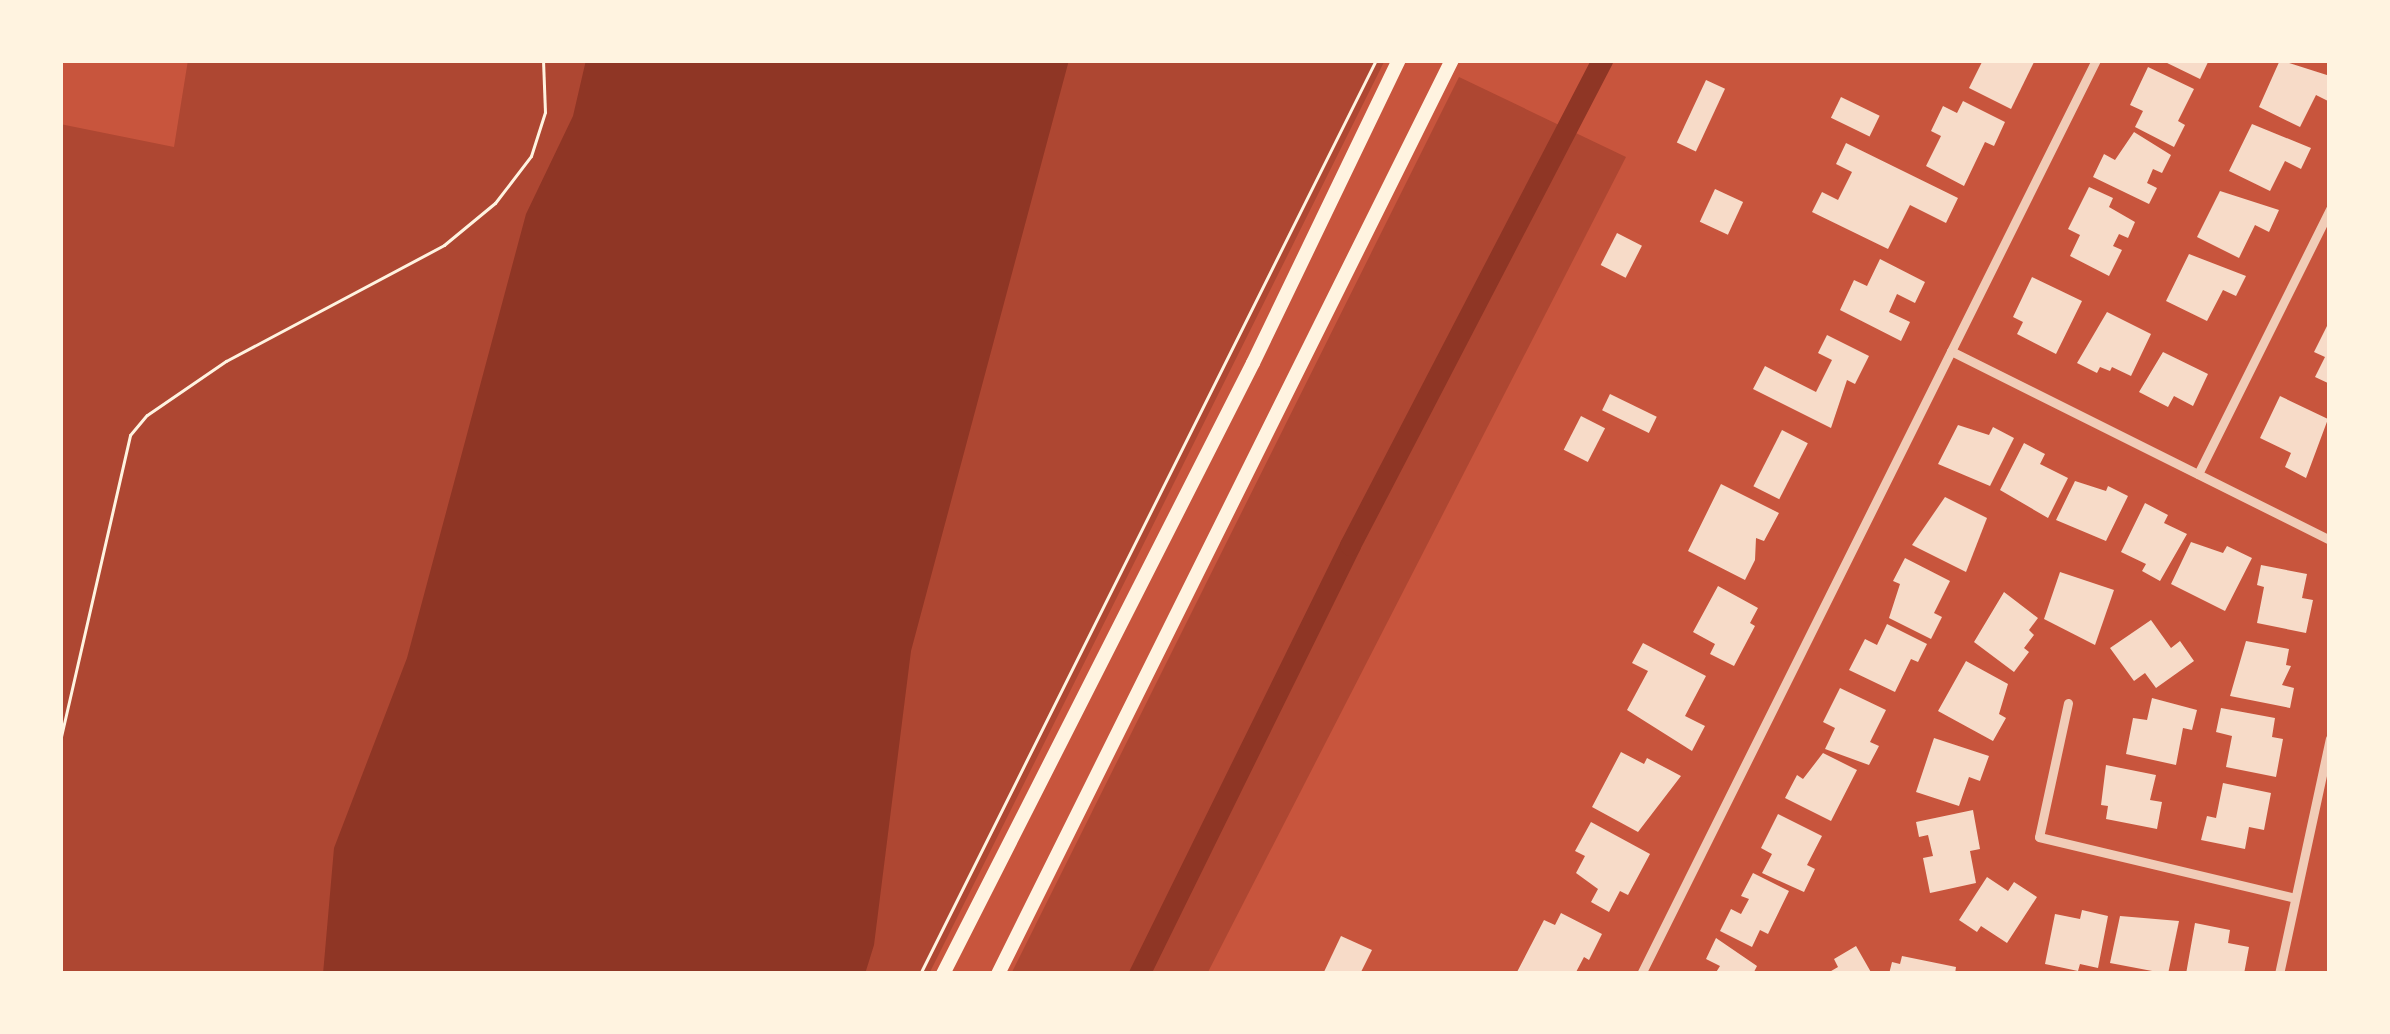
<!DOCTYPE html>
<html>
<head>
<meta charset="utf-8">
<style>
  body { margin:0 }
  #map { position:relative; width:2390px; height:1034px; overflow:hidden; background:#c8553d; font-family:Figtree,sans-serif }
  div>[style] { position:absolute }
  .green>* { inset:0; background:#ae4732 }
  .water>* { inset:0; background:#8f3625 }
  .canal>* { height:21px; margin:-10.5px; padding:0 10.5px; transform-origin:10.5px; border-radius:10.5px; background:#8f3625 }
  .building>* { inset:0; background:#f7dbc8; transform-origin:0 0 }
  .path>* { height:3px; margin:-1.5px; padding:0 1.5px; transform-origin:1.5px; border-radius:1.5px; background:#fff3e0 }
  .minor>* { height:9px; margin:-4.5px; padding:0 4.5px; transform-origin:4.5px; border-radius:4.5px; background:#f1ccb7 }
  .secondary>* { height:14px; margin:-7px; padding:0 7px; transform-origin:7px; border-radius:7px; background:#fff3e0 }
  span { translate:-50% -50%; white-space:nowrap; text-align:center; line-height:1.15; -webkit-text-stroke:10px #fff3e0; paint-order:stroke }
  .frame { position:absolute; inset:0; border:63px solid #fff3e0; pointer-events:none }
</style>
</head>
<body>
<div id="map">
  <div class="green">
    <i style="clip-path:polygon(188px 60px,1385px 60px,929px 974px,60px 974px,60px 124px,174px 147px)"></i>
    <i style="clip-path:polygon(1459px 77px,1626px 157px,1207px 974px,1011px 974px)"></i>
  </div>
  <div class="water">
    <i style="clip-path:polygon(586px 60px,1069px 60px,911px 651px,874px 945px,865px 974px,323px 974px,334px 848px,407px 658px,526px 214px,573px 116px)"></i>
  </div>
  <div class="canal">
    <i style="left:1139px;top:974px;width:478px;rotate:-63.8deg"></i>
    <i style="left:1350px;top:545px;width:547px;rotate:-62.54deg"></i>
  </div>
  <div class="building">
    <i style="clip-path:polygon(1983px 60px,2035px 60px,2011px 109px,1969px 88px)"></i>
    <i style="clip-path:polygon(2161px 60px,2209px 60px,2200px 79px)"></i>
    <i style="clip-path:polygon(2280px 60px,2330px 76px,2330px 102px,2316px 95px,2300px 127px,2259px 107px)"></i>
    <i style="clip-path:polygon(2148px 67px,2194px 89px,2178px 121px,2185px 125px,2174px 147px,2135px 127px,2143px 111px,2130px 105px)"></i>
    <i style="left:1706px;top:80px;width:21px;height:69px;rotate:25deg"></i>
    <i style="left:1841px;top:97px;width:43px;height:23px;rotate:26deg"></i>
    <i style="clip-path:polygon(1963px 101px,2005px 122px,1994px 146px,1985px 142px,1964px 186px,1926px 166px,1941px 136px,1931px 131px,1943px 106px,1957px 113px)"></i>
    <i style="clip-path:polygon(2252px 124px,2311px 148px,2301px 169px,2285px 161px,2270px 191px,2229px 171px)"></i>
    <i style="clip-path:polygon(2134px 132px,2171px 155px,2162px 173px,2153px 169px,2147px 183px,2157px 188px,2149px 204px,2093px 177px,2104px 154px,2115px 160px)"></i>
    <i style="clip-path:polygon(1846px 143px,1958px 198px,1946px 223px,1910px 205px,1888px 249px,1812px 212px,1822px 192px,1838px 200px,1852px 172px,1836px 164px)"></i>
    <i style="clip-path:polygon(2089px 187px,2113px 198px,2109px 207px,2135px 222px,2128px 238px,2119px 234px,2113px 246px,2122px 250px,2109px 276px,2070px 256px,2080px 235px,2068px 229px)"></i>
    <i style="left:1715px;top:189px;width:31px;height:36px;rotate:25deg"></i>
    <i style="clip-path:polygon(2220px 191px,2279px 210px,2269px 232px,2255px 225px,2239px 258px,2197px 237px)"></i>
    <i style="left:1617px;top:233px;width:28px;height:36px;rotate:27deg"></i>
    <i style="clip-path:polygon(2189px 254px,2246px 276px,2236px 296px,2223px 290px,2207px 321px,2166px 301px)"></i>
    <i style="clip-path:polygon(1880px 259px,1925px 282px,1915px 303px,1897px 294px,1889px 312px,1910px 322px,1901px 341px,1840px 310px,1854px 280px,1867px 286px)"></i>
    <i style="clip-path:polygon(2032px 277px,2082px 301px,2056px 354px,2017px 334px,2023px 322px,2013px 317px)"></i>
    <i style="clip-path:polygon(2107px 312px,2151px 334px,2131px 376px,2112px 367px,2110px 371px,2100px 367px,2097px 373px,2077px 363px)"></i>
    <i style="clip-path:polygon(2330px 320px,2330px 384px,2315px 377px,2325px 357px,2314px 352px)"></i>
    <i style="clip-path:polygon(1827px 335px,1869px 356px,1855px 384px,1847px 380px,1831px 428px,1753px 389px,1765px 366px,1816px 392px,1832px 360px,1818px 353px)"></i>
    <i style="clip-path:polygon(2163px 352px,2208px 374px,2193px 406px,2174px 396px,2168px 407px,2139px 392px)"></i>
    <i style="left:1610px;top:394px;width:52px;height:18px;rotate:26deg"></i>
    <i style="clip-path:polygon(2280px 396px,2328px 419px,2306px 478px,2285px 467px,2291px 453px,2260px 438px)"></i>
    <i style="left:1581px;top:416px;width:27px;height:38px;rotate:27deg"></i>
    <i style="clip-path:polygon(1958px 425px,1989px 435px,1993px 427px,2014px 438px,1990px 486px,1938px 464px)"></i>
    <i style="left:1782px;top:430px;width:29px;height:63px;rotate:27deg"></i>
    <i style="clip-path:polygon(2024px 443px,2045px 454px,2040px 464px,2068px 478px,2048px 518px,2000px 490px)"></i>
    <i style="clip-path:polygon(2075px 481px,2106px 491px,2108px 486px,2128px 496px,2106px 541px,2056px 520px)"></i>
    <i style="clip-path:polygon(1721px 484px,1779px 513px,1764px 541px,1756px 538px,1755px 560px,1745px 580px,1688px 551px)"></i>
    <i style="clip-path:polygon(1945px 497px,1987px 518px,1966px 572px,1912px 545px)"></i>
    <i style="clip-path:polygon(2145px 503px,2168px 515px,2164px 523px,2187px 534px,2160px 581px,2142px 571px,2146px 564px,2121px 552px)"></i>
    <i style="clip-path:polygon(2191px 542px,2223px 553px,2227px 546px,2252px 558px,2225px 611px,2171px 584px)"></i>
    <i style="clip-path:polygon(1905px 558px,1950px 581px,1934px 613px,1942px 617px,1931px 639px,1889px 618px,1900px 584px,1893px 581px)"></i>
    <i style="clip-path:polygon(2261px 565px,2307px 574px,2302px 598px,2313px 600px,2306px 633px,2257px 623px,2264px 587px,2257px 585px)"></i>
    <i style="clip-path:polygon(2060px 572px,2114px 590px,2095px 645px,2044px 619px)"></i>
    <i style="clip-path:polygon(1718px 586px,1758px 608px,1750px 623px,1755px 626px,1734px 666px,1710px 654px,1715px 644px,1693px 632px)"></i>
    <i style="clip-path:polygon(2004px 592px,2038px 618px,2029px 630px,2034px 635px,2024px 648px,2029px 652px,2014px 672px,1974px 642px)"></i>
    <i style="clip-path:polygon(2151px 620px,2171px 648px,2180px 641px,2194px 661px,2156px 688px,2145px 673px,2134px 681px,2110px 648px)"></i>
    <i style="clip-path:polygon(1887px 624px,1927px 644px,1918px 662px,1911px 659px,1895px 692px,1849px 670px,1865px 639px,1877px 645px)"></i>
    <i style="clip-path:polygon(2246px 641px,2289px 649px,2286px 665px,2291px 666px,2282px 685px,2294px 688px,2290px 708px,2230px 696px)"></i>
    <i style="clip-path:polygon(1643px 643px,1706px 676px,1685px 716px,1705px 726px,1692px 751px,1627px 710px,1648px 671px,1632px 663px)"></i>
    <i style="clip-path:polygon(1966px 661px,2008px 684px,1999px 714px,2006px 718px,1993px 741px,1938px 711px)"></i>
    <i style="clip-path:polygon(1840px 688px,1886px 710px,1870px 742px,1879px 746px,1869px 765px,1825px 749px,1835px 728px,1823px 722px)"></i>
    <i style="clip-path:polygon(2152px 698px,2197px 710px,2192px 730px,2183px 728px,2176px 765px,2126px 754px,2133px 718px,2147px 720px)"></i>
    <i style="clip-path:polygon(2221px 708px,2275px 718px,2272px 737px,2283px 739px,2276px 777px,2226px 767px,2232px 736px,2216px 732px)"></i>
    <i style="clip-path:polygon(1934px 738px,1989px 756px,1980px 781px,1969px 777px,1959px 806px,1916px 792px)"></i>
    <i style="clip-path:polygon(1621px 752px,1644px 764px,1647px 758px,1681px 776px,1638px 832px,1592px 807px)"></i>
    <i style="clip-path:polygon(1823px 753px,1857px 770px,1831px 821px,1785px 798px,1797px 775px,1803px 779px)"></i>
    <i style="clip-path:polygon(2106px 765px,2156px 775px,2150px 800px,2162px 802px,2157px 829px,2106px 819px,2108px 806px,2101px 805px)"></i>
    <i style="clip-path:polygon(2223px 783px,2271px 793px,2264px 830px,2249px 827px,2245px 849px,2201px 840px,2207px 816px,2216px 818px)"></i>
    <i style="clip-path:polygon(1973px 810px,1980px 849px,1970px 851px,1976px 883px,1930px 893px,1923px 858px,1933px 856px,1928px 835px,1919px 837px,1916px 822px)"></i>
    <i style="clip-path:polygon(1778px 814px,1822px 836px,1807px 865px,1815px 869px,1804px 892px,1762px 873px,1772px 854px,1761px 848px)"></i>
    <i style="clip-path:polygon(1591px 822px,1650px 854px,1628px 895px,1620px 891px,1609px 912px,1591px 902px,1598px 889px,1576px 873px,1585px 856px,1575px 851px)"></i>
    <i style="clip-path:polygon(1753px 873px,1789px 891px,1768px 934px,1760px 930px,1752px 947px,1720px 931px,1731px 909px,1741px 914px,1749px 899px,1741px 896px)"></i>
    <i style="clip-path:polygon(1987px 877px,2008px 891px,2014px 882px,2037px 897px,2007px 943px,1981px 926px,1977px 932px,1959px 920px)"></i>
    <i style="clip-path:polygon(2082px 910px,2108px 916px,2098px 968px,2080px 964px,2078px 971px,2045px 964px,2055px 914px,2080px 919px)"></i>
    <i style="clip-path:polygon(1561px 913px,1602px 934px,1589px 960px,1584px 957px,1575px 974px,1517px 972px,1544px 920px,1555px 925px)"></i>
    <i style="clip-path:polygon(2120px 916px,2179px 921px,2168px 974px,2110px 963px)"></i>
    <i style="clip-path:polygon(2195px 923px,2230px 930px,2228px 943px,2249px 947px,2244px 974px,2186px 974px)"></i>
    <i style="clip-path:polygon(1341px 936px,1372px 950px,1360px 974px,1323px 974px)"></i>
    <i style="clip-path:polygon(1716px 938px,1757px 966px,1753px 974px,1715px 974px,1720px 966px,1706px 959px)"></i>
    <i style="clip-path:polygon(1856px 946px,1872px 974px,1826px 974px,1838px 967px,1834px 959px)"></i>
    <i style="clip-path:polygon(1902px 956px,1956px 967px,1955px 974px,1889px 974px,1892px 962px,1900px 964px)"></i>
  </div>
  <div class="path">
    <i style="left:60px;top:741px;width:314px;rotate:-77.1deg"></i>
    <i style="left:130px;top:435px;width:26px;rotate:-50deg"></i>
    <i style="left:147px;top:415px;width:96px;rotate:-34.4deg"></i>
    <i style="left:226px;top:361px;width:247px;rotate:-28deg"></i>
    <i style="left:444px;top:245px;width:66px;rotate:-39.5deg"></i>
    <i style="left:495px;top:203px;width:59px;rotate:-52.5deg"></i>
    <i style="left:531px;top:156px;width:46px;rotate:-72.3deg"></i>
    <i style="left:545px;top:112px;width:52px;rotate:-92.2deg"></i>
    <i style="left:920px;top:974px;width:1021px;rotate:-63.49deg"></i>
  </div>
  <div class="minor">
    <i style="left:1951px;top:351px;width:424px;rotate:26.5deg"></i>
    <i style="left:2198px;top:474px;width:296px;rotate:-63.5deg"></i>
    <i style="left:2068px;top:703px;width:137px;rotate:102.2deg"></i>
    <i style="left:2039px;top:837px;width:263px;rotate:13.4deg"></i>
    <i style="left:1641px;top:974px;width:1021px;rotate:-63.54deg"></i>
    <i style="left:2279px;top:974px;width:241px;rotate:-77.8deg"></i>
  </div>
  <div class="secondary">
    <i style="left:943px;top:974px;width:685px;rotate:-63.1deg"></i>
    <i style="left:1253px;top:363px;width:336px;rotate:-64.3deg"></i>
    <i style="left:998px;top:974px;width:1021px;rotate:-63.59deg"></i>
  </div>
  <div class="frame"></div>
</div>
</body>
</html>
